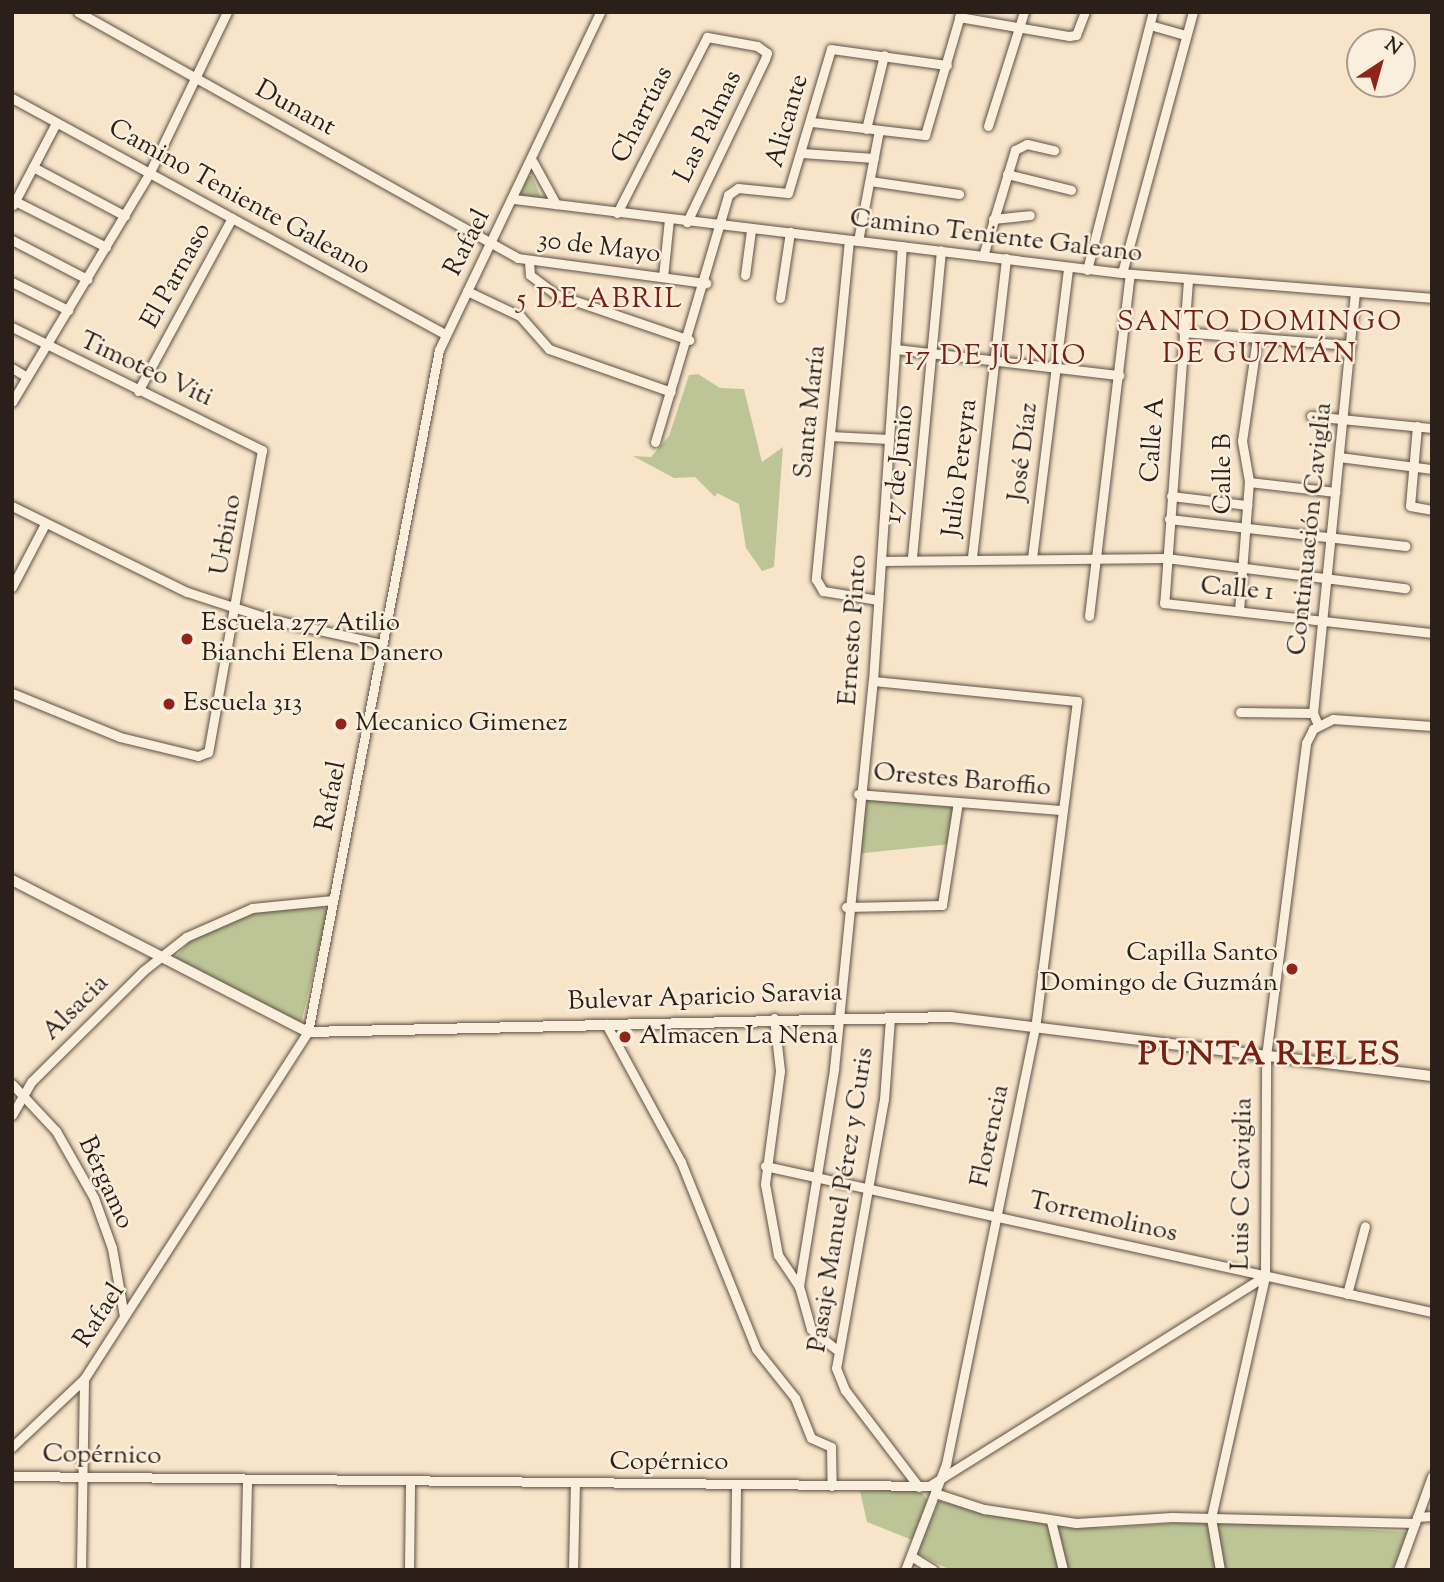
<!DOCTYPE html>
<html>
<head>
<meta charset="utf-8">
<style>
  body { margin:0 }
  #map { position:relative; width:1444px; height:1582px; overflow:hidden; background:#f8e5c9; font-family:"Sorts Mill Goudy",serif }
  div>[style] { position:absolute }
  .green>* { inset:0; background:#bdc596 }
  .roads { filter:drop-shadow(0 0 2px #5e5046) drop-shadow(0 0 2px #5e5046) }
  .minor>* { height:9px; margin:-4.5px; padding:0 4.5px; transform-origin:4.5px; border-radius:4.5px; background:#faeedc }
  .tertiary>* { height:10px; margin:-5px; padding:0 5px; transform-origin:5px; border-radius:5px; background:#faeedc }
  .dots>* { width:19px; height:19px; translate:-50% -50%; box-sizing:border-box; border:4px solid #faeedc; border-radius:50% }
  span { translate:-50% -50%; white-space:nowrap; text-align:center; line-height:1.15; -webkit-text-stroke:5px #faeedc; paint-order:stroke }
  .street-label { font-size:26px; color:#2b1f1a }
  .poi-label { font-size:26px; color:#2b1f1a }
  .left { translate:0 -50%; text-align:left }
  .right { translate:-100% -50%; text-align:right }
  .neighbourhood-label { font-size:28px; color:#7a1f14; letter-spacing:2px }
  .district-label { font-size:33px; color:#7a1f14; font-weight:700; letter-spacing:2px }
  .frame { position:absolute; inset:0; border:14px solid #2b1f1a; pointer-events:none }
  .north { position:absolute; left:1346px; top:28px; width:70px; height:70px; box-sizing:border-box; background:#faeedc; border:2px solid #a79b8e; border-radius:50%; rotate:36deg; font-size:19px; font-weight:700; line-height:28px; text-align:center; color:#2b1f1a }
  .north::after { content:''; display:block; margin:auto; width:24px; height:32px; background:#8f2418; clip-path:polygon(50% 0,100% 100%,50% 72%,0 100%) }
</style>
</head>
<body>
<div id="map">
  <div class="green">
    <i style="clip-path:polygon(528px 176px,532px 176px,542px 200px,520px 196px)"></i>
    <i style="clip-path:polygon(698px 374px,720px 388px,744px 389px,762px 462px,783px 447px,774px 567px,762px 571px,746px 548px,739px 504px,717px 493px,715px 497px,695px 477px,674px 478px,633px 456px,651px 457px,669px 436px,689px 375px)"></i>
    <i style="clip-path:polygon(864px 797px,954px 806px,950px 844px,855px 854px)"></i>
    <i style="clip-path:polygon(319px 904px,328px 911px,301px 1023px,175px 958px,190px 941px,250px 913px)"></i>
    <i style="clip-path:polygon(919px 1489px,928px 1501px,912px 1540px,867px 1522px,860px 1491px)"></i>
    <i style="clip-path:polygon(939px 1501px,1045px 1524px,1103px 1528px,1208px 1521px,1408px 1532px,1392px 1570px,950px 1570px,917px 1553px)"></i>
  </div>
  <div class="roads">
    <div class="minor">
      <i style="left:78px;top:12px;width:504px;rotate:29.21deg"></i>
      <i style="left:518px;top:258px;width:190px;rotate:7.6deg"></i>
      <i style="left:959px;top:17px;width:112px;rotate:9.8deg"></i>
      <i style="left:1069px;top:36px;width:7px;rotate:-8deg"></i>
      <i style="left:1076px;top:35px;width:25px;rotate:-69deg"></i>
      <i style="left:1150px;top:25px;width:37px;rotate:16deg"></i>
      <i style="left:12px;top:98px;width:493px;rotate:28.6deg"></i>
      <i style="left:812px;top:122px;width:114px;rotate:6.6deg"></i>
      <i style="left:925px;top:135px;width:128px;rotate:-73.7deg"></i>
      <i style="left:988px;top:126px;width:120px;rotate:-72.5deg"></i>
      <i style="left:866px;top:129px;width:76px;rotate:-76.3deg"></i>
      <i style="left:802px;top:153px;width:72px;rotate:4deg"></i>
      <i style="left:533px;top:162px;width:48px;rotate:61.3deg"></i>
      <i style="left:33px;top:167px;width:104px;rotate:28deg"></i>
      <i style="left:1007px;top:174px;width:66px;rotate:14deg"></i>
      <i style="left:870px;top:181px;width:90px;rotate:8.3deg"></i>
      <i style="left:514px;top:199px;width:612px;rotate:6.94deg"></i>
      <i style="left:1122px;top:273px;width:311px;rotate:4.6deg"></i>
      <i style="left:15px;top:201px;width:102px;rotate:26.8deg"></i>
      <i style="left:13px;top:205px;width:93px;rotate:-62.3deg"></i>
      <i style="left:617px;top:213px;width:198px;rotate:-62.9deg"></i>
      <i style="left:707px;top:37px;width:51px;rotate:10.2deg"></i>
      <i style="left:757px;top:46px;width:12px;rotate:35deg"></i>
      <i style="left:767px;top:53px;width:6px;rotate:108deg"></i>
      <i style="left:765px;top:59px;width:181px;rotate:115.6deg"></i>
      <i style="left:993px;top:219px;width:37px;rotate:-6deg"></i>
      <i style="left:12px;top:240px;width:85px;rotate:27.5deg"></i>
      <i style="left:849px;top:240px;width:341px;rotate:95.6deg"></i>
      <i style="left:816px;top:579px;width:14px;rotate:60deg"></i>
      <i style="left:823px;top:591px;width:56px;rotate:9.3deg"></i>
      <i style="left:858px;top:241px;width:113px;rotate:-79.3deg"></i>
      <i style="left:983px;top:256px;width:111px;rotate:-73.2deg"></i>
      <i style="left:1015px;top:150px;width:13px;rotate:-27deg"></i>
      <i style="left:1027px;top:144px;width:28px;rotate:13deg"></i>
      <i style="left:529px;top:261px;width:14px;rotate:86deg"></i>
      <i style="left:530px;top:275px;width:31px;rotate:37deg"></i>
      <i style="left:555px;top:294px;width:142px;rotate:18.9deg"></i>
      <i style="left:1087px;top:270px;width:266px;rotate:-75.7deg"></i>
      <i style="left:1122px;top:273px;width:270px;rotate:-74.8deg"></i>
      <i style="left:745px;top:275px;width:45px;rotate:-82.4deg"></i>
      <i style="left:663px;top:277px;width:58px;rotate:-84.1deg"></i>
      <i style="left:1188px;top:280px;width:324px;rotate:94.2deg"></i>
      <i style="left:1164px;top:603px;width:270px;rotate:6.4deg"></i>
      <i style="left:12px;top:282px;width:63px;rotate:26.6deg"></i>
      <i style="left:467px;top:291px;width:59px;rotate:25.3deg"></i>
      <i style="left:520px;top:316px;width:44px;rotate:48.7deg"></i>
      <i style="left:549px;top:349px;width:129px;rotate:19.4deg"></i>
      <i style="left:780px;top:298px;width:67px;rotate:-81.4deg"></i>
      <i style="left:12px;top:327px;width:279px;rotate:26.2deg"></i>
      <i style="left:262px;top:450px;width:307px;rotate:100.1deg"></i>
      <i style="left:208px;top:752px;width:11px;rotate:158deg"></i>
      <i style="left:198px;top:756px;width:80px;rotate:-166.3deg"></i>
      <i style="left:120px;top:737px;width:117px;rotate:-157.8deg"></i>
      <i style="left:1183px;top:332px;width:168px;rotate:4.5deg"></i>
      <i style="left:896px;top:349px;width:225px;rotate:6.7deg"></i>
      <i style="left:12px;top:368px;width:17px;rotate:31deg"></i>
      <i style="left:138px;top:391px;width:197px;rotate:-61.5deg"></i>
      <i style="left:12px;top:402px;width:266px;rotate:-59deg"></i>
      <i style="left:149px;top:174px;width:180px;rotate:-64.3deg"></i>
      <i style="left:1311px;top:416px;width:122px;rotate:5.7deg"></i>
      <i style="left:1417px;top:426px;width:80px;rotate:95deg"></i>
      <i style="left:1410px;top:506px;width:22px;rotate:10deg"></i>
      <i style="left:830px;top:436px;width:59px;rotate:2.9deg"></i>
      <i style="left:655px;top:442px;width:258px;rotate:-73.5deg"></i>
      <i style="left:728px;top:195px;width:12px;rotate:-35deg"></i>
      <i style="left:738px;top:188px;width:50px;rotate:5.7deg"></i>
      <i style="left:788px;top:193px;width:150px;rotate:-73.4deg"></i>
      <i style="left:831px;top:49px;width:117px;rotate:7.9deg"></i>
      <i style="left:1339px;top:457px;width:94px;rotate:7.4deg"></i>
      <i style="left:1249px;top:482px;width:87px;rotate:6.6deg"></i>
      <i style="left:1171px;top:496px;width:77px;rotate:6.8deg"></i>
      <i style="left:12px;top:506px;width:195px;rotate:26.2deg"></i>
      <i style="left:187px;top:592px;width:87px;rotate:18deg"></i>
      <i style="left:270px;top:619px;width:115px;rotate:12.6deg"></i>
      <i style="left:1169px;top:519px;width:238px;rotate:6.5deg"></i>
      <i style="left:912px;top:557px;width:308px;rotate:-84.6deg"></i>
      <i style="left:972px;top:557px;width:301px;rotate:-83.5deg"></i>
      <i style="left:1032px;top:558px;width:292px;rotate:-82.9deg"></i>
      <i style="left:881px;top:561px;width:285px;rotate:-0.6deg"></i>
      <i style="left:1166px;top:558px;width:241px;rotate:7.2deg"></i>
      <i style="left:12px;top:587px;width:71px;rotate:-62.4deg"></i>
      <i style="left:1239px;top:611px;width:130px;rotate:-85.6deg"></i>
      <i style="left:1249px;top:481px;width:41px;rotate:-99.9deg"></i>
      <i style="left:1242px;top:441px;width:104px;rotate:-81.7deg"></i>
      <i style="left:1089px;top:616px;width:344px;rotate:-83.2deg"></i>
      <i style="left:873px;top:681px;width:205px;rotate:5.6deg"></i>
      <i style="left:1077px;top:701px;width:329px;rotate:97.3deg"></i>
      <i style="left:1035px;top:1027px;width:446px;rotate:101.5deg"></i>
      <i style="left:946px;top:1464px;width:114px;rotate:111.1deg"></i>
      <i style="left:1240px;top:712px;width:73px;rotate:0.8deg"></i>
      <i style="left:1318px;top:725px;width:13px;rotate:-113deg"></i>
      <i style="left:1313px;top:713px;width:421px;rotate:-84.3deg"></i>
      <i style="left:858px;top:794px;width:205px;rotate:4.5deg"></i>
      <i style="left:846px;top:907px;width:96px;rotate:-1.2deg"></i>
      <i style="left:942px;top:905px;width:104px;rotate:-81.2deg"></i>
      <i style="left:774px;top:1018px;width:53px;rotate:83.5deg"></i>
      <i style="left:780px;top:1071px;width:114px;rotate:97.6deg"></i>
      <i style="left:765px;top:1184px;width:72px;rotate:79.6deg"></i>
      <i style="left:778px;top:1255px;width:37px;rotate:56deg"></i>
      <i style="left:799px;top:1286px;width:45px;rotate:74.4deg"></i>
      <i style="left:811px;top:1329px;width:35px;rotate:39deg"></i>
      <i style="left:890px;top:1018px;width:81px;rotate:94.2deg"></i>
      <i style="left:884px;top:1099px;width:273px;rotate:100.1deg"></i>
      <i style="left:836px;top:1368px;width:24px;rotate:68deg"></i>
      <i style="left:845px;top:1390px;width:122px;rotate:52.7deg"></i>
      <i style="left:606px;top:1024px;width:157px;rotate:61.5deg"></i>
      <i style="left:681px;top:1162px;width:201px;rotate:68.1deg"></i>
      <i style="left:756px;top:1349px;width:63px;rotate:51.5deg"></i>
      <i style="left:795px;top:1398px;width:43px;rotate:68.2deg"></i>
      <i style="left:811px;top:1438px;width:22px;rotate:24deg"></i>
      <i style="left:831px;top:1447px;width:39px;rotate:89deg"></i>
      <i style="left:12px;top:1084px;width:64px;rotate:46.9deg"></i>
      <i style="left:56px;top:1131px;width:77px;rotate:60.4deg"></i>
      <i style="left:94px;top:1198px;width:53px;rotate:70.2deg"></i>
      <i style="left:112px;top:1248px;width:69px;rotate:80deg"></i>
      <i style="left:12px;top:1115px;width:39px;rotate:-60deg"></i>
      <i style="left:32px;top:1081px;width:156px;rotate:-44.7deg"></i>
      <i style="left:143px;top:971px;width:55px;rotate:-38.3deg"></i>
      <i style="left:186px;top:937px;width:72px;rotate:-23.7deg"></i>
      <i style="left:252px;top:908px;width:81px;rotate:-5.6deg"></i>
      <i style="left:765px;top:1166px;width:683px;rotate:12.35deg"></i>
      <i style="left:799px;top:1286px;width:220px;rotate:-80.8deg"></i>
      <i style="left:834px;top:1069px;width:390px;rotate:-84.3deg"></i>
      <i style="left:873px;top:681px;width:436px;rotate:-86.2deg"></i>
      <i style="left:1347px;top:1294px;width:70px;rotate:-75.2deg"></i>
      <i style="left:12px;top:1447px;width:99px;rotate:-43.4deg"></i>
      <i style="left:84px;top:1379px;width:413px;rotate:-57.2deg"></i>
      <i style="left:308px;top:1032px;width:694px;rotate:-79.13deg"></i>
      <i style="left:439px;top:350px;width:374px;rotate:-64.5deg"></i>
      <i style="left:12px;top:1476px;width:917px;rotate:0.62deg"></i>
      <i style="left:929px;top:1486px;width:396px;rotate:-32deg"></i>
      <i style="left:935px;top:1493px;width:52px;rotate:18.1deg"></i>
      <i style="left:984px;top:1509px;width:93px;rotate:8.7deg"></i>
      <i style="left:1076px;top:1523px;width:96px;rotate:-3.6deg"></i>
      <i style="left:1172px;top:1517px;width:243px;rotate:1.4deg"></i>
      <i style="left:1417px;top:1517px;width:15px;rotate:-4deg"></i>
      <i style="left:1051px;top:1521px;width:50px;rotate:76.2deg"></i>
      <i style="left:911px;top:1556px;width:26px;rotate:32deg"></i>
      <i style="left:81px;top:1570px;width:191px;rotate:-89.1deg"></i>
      <i style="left:245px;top:1570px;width:91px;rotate:-88.7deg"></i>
      <i style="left:409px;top:1570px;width:88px;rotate:-89.3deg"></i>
      <i style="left:573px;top:1570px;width:86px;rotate:-88.7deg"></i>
      <i style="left:735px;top:1570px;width:86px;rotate:-89.3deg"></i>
      <i style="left:1220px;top:1570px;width:53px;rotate:-99.8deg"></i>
      <i style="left:1211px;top:1518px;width:248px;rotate:-77.4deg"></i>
      <i style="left:1265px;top:1276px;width:220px;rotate:-89.7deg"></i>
      <i style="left:1266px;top:1056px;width:316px;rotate:-82.7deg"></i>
      <i style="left:1306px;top:743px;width:16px;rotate:-63deg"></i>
      <i style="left:1313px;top:729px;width:22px;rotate:-27deg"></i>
      <i style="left:1333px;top:719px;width:99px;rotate:4deg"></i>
      <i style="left:1398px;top:1570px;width:100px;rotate:-70.1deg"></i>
    </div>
    <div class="tertiary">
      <i style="left:12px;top:880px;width:333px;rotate:27.2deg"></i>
      <i style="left:308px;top:1032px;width:643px;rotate:-1.34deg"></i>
      <i style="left:951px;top:1017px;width:485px;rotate:7deg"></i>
    </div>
  </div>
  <div class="dots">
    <i style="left:187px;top:639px;background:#8f2418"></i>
    <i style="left:169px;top:704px;background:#8f2418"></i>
    <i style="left:341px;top:724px;background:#8f2418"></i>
    <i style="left:1292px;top:969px;background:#8f2418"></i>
    <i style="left:625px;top:1037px;background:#8f2418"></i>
  </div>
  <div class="street-label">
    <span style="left:295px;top:109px;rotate:29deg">Dunant</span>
    <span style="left:643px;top:115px;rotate:-63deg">Charrúas</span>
    <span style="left:788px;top:121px;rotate:-74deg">Alicante</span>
    <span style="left:709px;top:127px;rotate:-64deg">Las Palmas</span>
    <span style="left:239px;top:198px;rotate:29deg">Camino Teniente Galeano</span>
    <span style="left:996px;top:237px;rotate:7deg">Camino Teniente Galeano</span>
    <span style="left:468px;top:243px;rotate:-63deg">Rafael</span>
    <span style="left:599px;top:248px;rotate:7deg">30 de Mayo</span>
    <span style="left:177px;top:276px;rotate:-61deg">El Parnaso</span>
    <span style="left:146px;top:370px;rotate:25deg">Timoteo Viti</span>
    <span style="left:811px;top:412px;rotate:-84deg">Santa María</span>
    <span style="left:1154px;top:440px;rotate:-86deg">Calle A</span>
    <span style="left:1024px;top:452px;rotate:-83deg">José Díaz</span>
    <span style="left:900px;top:464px;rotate:-84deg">17 de Junio</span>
    <span style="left:961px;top:468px;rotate:-83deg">Julio Pereyra</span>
    <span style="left:1224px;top:474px;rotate:-90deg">Calle B</span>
    <span style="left:1311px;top:529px;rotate:-84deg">Continuación Caviglia</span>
    <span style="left:227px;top:535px;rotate:-80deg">Urbino</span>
    <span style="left:1237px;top:590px;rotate:5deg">Calle 1</span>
    <span style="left:854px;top:630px;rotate:-86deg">Ernesto Pinto</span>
    <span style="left:962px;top:781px;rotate:5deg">Orestes Baroffio</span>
    <span style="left:332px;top:796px;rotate:-79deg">Rafael</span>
    <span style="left:705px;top:998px;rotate:-2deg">Bulevar Aparicio Saravia</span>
    <span style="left:76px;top:1008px;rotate:-45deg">Alsacia</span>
    <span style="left:991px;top:1136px;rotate:-78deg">Florencia</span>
    <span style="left:105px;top:1183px;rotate:65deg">Bérgamo</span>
    <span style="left:1243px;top:1184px;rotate:-89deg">Luis C Caviglia</span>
    <span style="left:842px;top:1200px;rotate:-81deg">Pasaje Manuel Pérez y Curis</span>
    <span style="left:1103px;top:1218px;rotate:13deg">Torremolinos</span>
    <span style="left:100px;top:1316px;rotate:-57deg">Rafael</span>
    <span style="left:102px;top:1456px;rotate:1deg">Copérnico</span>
    <span style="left:669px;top:1463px">Copérnico</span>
  </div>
  <div class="poi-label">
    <span class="left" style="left:201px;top:639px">Escuela 277 Atilio<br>Bianchi Elena Danero</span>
    <span class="left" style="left:183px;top:704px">Escuela 313</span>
    <span class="left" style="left:355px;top:724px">Mecanico Gimenez</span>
    <span class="right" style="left:1278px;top:969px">Capilla Santo<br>Domingo de Guzmán</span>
    <span class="left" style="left:639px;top:1037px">Almacen La Nena</span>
  </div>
  <div class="neighbourhood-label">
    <span style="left:600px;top:300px">5 DE ABRIL</span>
    <span style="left:1260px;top:339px">SANTO DOMINGO<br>DE GUZMÁN</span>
    <span style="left:996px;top:357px">17 DE JUNIO</span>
  </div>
  <div class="district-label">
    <span style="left:1270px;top:1057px">PUNTA RIELES</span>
  </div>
  <div class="frame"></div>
  <div class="north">N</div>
</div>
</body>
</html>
